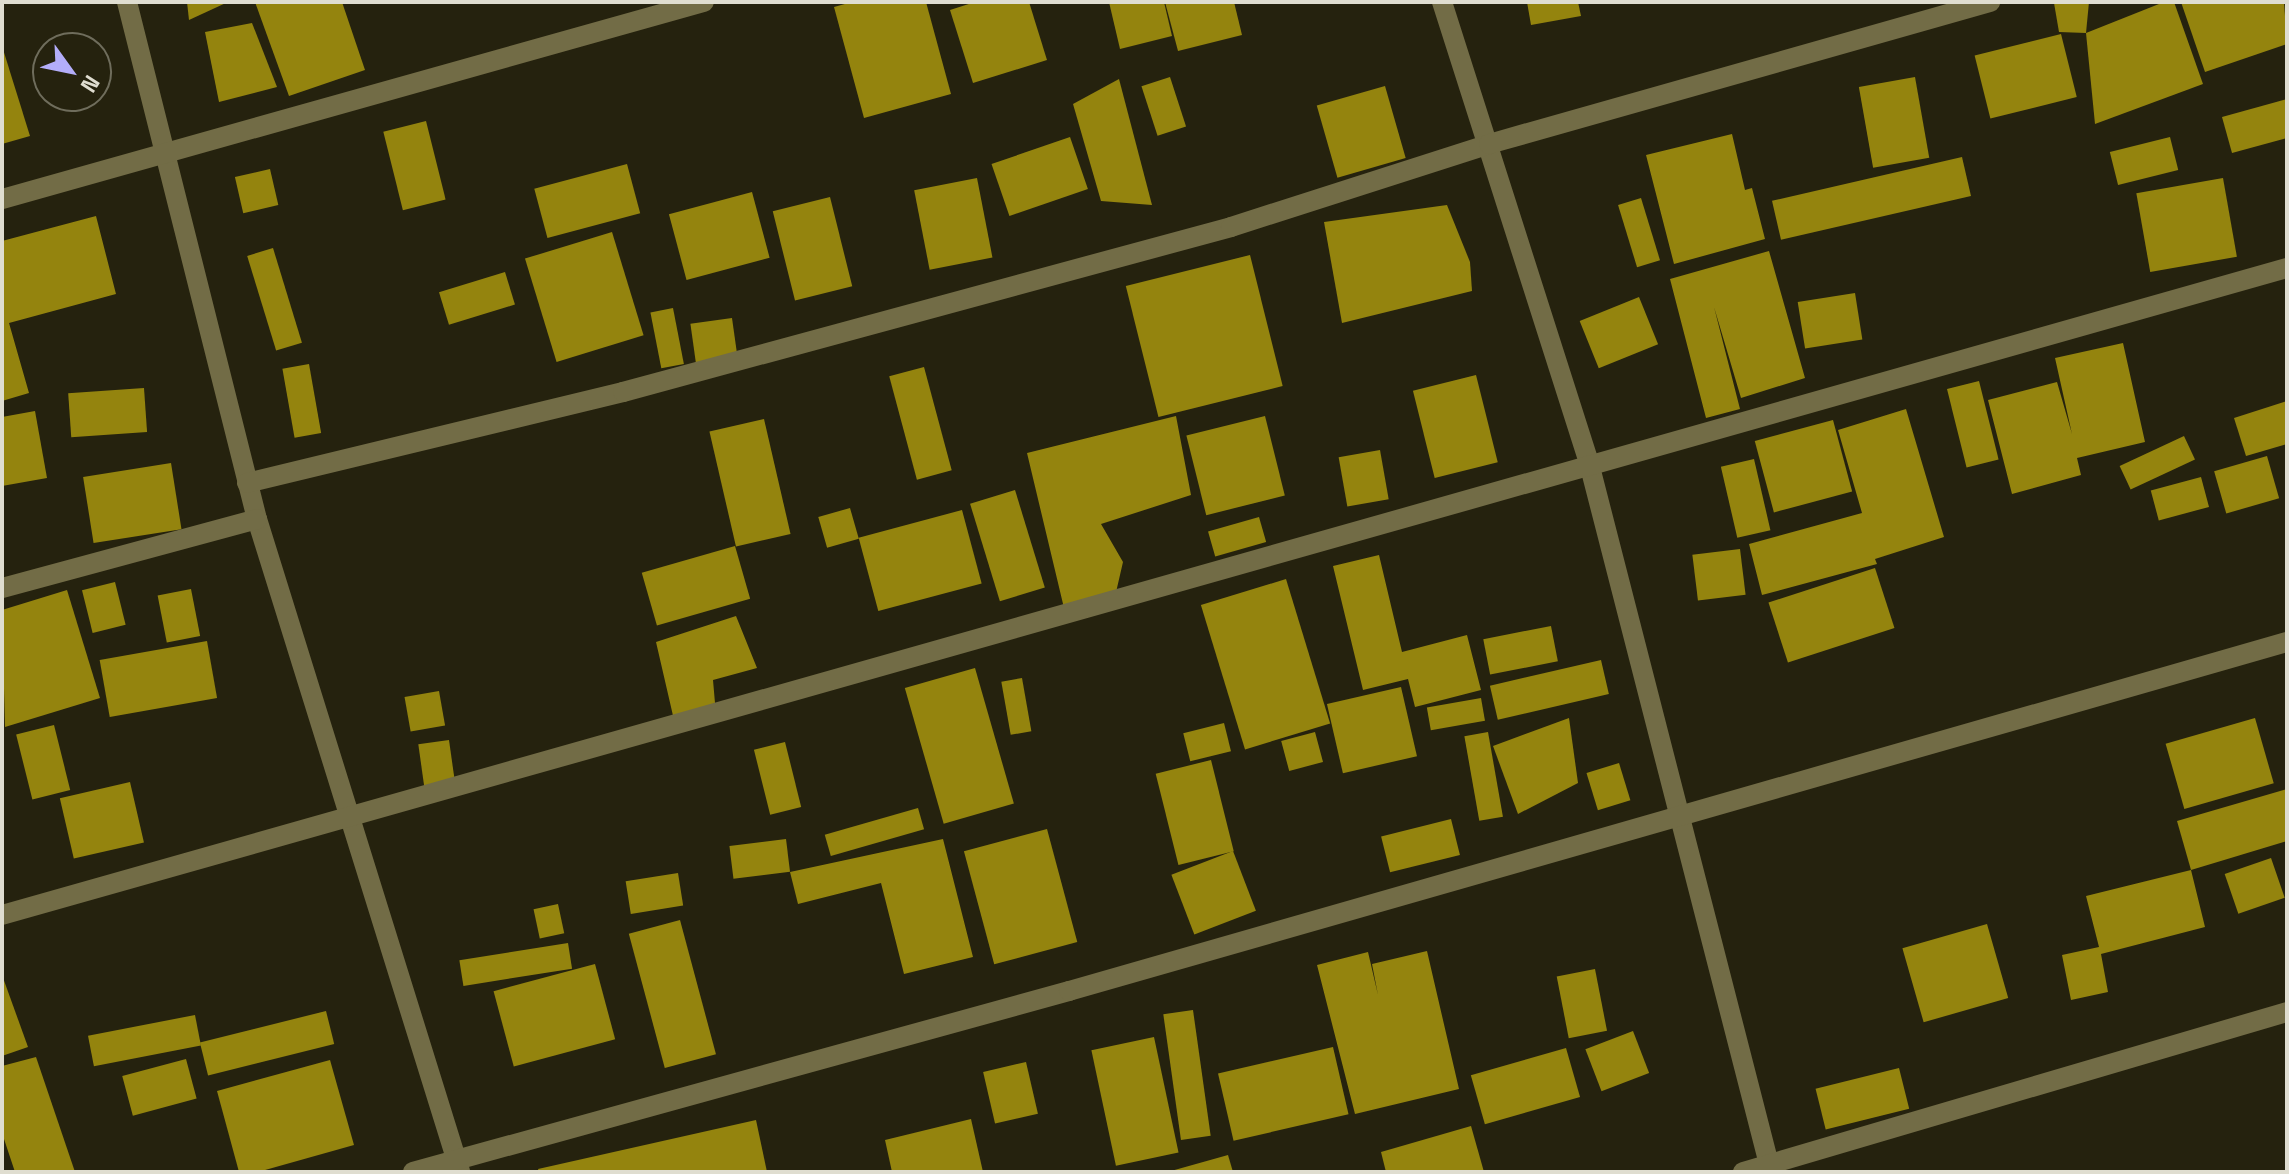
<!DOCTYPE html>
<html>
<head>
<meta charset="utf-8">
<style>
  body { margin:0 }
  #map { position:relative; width:2289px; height:1174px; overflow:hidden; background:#25220e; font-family:"Space Grotesk",sans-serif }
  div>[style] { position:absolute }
  .building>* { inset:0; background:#94840e; transform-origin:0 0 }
  .minor>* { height:20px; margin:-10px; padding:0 10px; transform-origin:10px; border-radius:10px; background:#726c46 }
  span { translate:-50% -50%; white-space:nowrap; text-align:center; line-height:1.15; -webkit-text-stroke:8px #25220e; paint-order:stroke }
  .frame { position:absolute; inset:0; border:4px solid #dfddd0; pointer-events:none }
  .north { position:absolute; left:32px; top:32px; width:80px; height:80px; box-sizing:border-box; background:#25220e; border:2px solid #6f6d5c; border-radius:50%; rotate:123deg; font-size:22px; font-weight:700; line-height:32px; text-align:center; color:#dfddd0 }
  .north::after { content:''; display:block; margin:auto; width:28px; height:36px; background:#b3adf9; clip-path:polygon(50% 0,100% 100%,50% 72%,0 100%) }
</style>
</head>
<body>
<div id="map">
  <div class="building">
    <i style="clip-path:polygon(187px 2px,228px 2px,189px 20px)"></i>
    <i style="clip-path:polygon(255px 2px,342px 2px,365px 70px,289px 96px)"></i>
    <i style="clip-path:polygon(852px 2px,926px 2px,951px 94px,864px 118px,834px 7px)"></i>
    <i style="clip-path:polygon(975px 2px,1029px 2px,1047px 60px,973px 83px,950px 10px)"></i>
    <i style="clip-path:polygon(1109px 2px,1164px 2px,1172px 36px,1120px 49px)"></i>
    <i style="clip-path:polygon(1165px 2px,1234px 2px,1242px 35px,1178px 51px)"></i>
    <i style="clip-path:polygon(1527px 2px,1578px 2px,1581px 16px,1531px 25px)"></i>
    <i style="clip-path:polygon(2089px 2px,2086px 33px,2059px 32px,2054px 3px)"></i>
    <i style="clip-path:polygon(2164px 2px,2174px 2px,2203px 84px,2095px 124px,2086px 33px)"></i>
    <i style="clip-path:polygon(2181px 2px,2284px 2px,2287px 44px,2205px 72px)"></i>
    <i style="clip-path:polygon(252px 23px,277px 87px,219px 102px,205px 32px)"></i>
    <i style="left:2061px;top:34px;width:65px;height:89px;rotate:76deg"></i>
    <i style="clip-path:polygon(2px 46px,30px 136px,2px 144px)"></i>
    <i style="left:1170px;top:77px;width:52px;height:30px;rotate:72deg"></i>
    <i style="left:1915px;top:77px;width:82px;height:57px;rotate:80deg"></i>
    <i style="clip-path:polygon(1119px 79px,1152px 205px,1101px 201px,1073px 104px)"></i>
    <i style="left:1385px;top:86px;width:75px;height:71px;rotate:74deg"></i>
    <i style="clip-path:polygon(2287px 99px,2287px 138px,2232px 153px,2222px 117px)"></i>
    <i style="left:426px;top:121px;width:81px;height:44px;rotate:76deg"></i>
    <i style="clip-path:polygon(1732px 134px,1745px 190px,1752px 188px,1765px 239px,1674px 264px,1646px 155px)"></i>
    <i style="left:1070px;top:137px;width:55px;height:83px;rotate:71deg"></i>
    <i style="left:2170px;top:137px;width:34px;height:62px;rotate:76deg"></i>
    <i style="left:1962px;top:157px;width:40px;height:195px;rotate:77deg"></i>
    <i style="left:627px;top:164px;width:51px;height:96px;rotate:75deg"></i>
    <i style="left:270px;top:169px;width:37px;height:36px;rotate:77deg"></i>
    <i style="left:977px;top:178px;width:81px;height:64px;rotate:79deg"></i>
    <i style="left:2223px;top:178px;width:80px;height:88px;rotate:80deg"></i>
    <i style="left:752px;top:192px;width:68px;height:86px;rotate:75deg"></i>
    <i style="left:830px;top:197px;width:92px;height:59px;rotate:76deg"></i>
    <i style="left:1641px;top:198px;width:65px;height:24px;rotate:73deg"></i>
    <i style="clip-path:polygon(1447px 205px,1470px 262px,1472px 291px,1342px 323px,1324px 222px)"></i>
    <i style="clip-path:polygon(96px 216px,116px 294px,9px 323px,29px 393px,2px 401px,2px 241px)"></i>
    <i style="left:612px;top:232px;width:108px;height:91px;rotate:73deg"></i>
    <i style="left:273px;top:248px;width:99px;height:27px;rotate:73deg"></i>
    <i style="clip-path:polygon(1769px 251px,1805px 378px,1741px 398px,1714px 307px,1740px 409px,1706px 418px,1670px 279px)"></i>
    <i style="left:1250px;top:255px;width:135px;height:128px;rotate:76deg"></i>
    <i style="left:505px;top:272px;width:34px;height:69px;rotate:73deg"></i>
    <i style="left:1855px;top:293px;width:47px;height:58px;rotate:81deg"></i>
    <i style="left:1639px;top:297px;width:51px;height:64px;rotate:68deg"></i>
    <i style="left:673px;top:308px;width:57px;height:23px;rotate:79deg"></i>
    <i style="left:732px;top:318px;width:44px;height:42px;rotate:82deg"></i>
    <i style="clip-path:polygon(2123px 343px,2145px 442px,2077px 458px,2081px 475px,2012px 494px,1988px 400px,2057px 382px,2072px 434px,2055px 358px)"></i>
    <i style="left:309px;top:364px;width:70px;height:27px;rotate:80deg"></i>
    <i style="left:924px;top:367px;width:107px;height:36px;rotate:75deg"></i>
    <i style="left:1476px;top:375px;width:90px;height:65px;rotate:76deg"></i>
    <i style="left:1979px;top:381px;width:81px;height:33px;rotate:76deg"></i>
    <i style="left:144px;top:388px;width:44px;height:76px;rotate:86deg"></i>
    <i style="clip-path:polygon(2287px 401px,2287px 444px,2246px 456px,2234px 418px)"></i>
    <i style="clip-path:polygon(1906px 409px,1944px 537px,1875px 559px,1877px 564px,1762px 595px,1749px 544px,1862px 513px,1838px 430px)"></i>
    <i style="clip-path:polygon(35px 411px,47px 478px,2px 486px,2px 417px)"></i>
    <i style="clip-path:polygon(1176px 416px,1191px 495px,1101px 524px,1123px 562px,1114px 601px,1064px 608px,1027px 453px)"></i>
    <i style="left:1265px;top:416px;width:82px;height:81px;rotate:76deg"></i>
    <i style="left:764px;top:419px;width:118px;height:56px;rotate:77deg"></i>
    <i style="left:1833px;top:420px;width:74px;height:81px;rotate:75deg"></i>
    <i style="left:2184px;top:436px;width:26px;height:71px;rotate:65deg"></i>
    <i style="left:1380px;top:450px;width:50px;height:42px;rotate:80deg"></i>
    <i style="left:2267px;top:456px;width:44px;height:55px;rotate:74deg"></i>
    <i style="left:1754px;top:459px;width:73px;height:34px;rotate:77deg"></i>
    <i style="left:171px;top:463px;width:67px;height:89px;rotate:81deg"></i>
    <i style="left:2201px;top:477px;width:31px;height:52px;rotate:75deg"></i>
    <i style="left:1015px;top:490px;width:102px;height:47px;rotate:73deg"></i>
    <i style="left:850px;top:508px;width:32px;height:33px;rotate:74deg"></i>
    <i style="left:962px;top:510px;width:76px;height:107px;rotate:75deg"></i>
    <i style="left:1259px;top:517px;width:26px;height:53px;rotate:74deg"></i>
    <i style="left:735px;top:546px;width:55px;height:97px;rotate:74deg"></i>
    <i style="left:1740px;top:549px;width:46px;height:48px;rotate:83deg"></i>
    <i style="clip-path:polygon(1379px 555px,1402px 652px,1467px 635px,1481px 690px,1415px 707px,1408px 679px,1363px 690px,1333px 566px)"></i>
    <i style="left:1875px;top:568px;width:63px;height:112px;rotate:72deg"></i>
    <i style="left:1286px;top:579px;width:151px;height:89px;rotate:73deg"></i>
    <i style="left:115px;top:582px;width:44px;height:34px;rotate:76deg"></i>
    <i style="left:191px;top:589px;width:48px;height:34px;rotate:79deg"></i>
    <i style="clip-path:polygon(67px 590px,100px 698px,5px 727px,2px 610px)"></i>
    <i style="clip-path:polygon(736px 616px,757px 668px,713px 680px,715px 703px,674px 720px,656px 642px)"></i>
    <i style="left:1551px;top:626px;width:36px;height:69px;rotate:79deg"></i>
    <i style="left:207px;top:641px;width:58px;height:109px;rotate:80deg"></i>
    <i style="left:1601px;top:660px;width:35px;height:114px;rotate:77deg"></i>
    <i style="left:975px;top:668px;width:141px;height:73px;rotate:74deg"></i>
    <i style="left:1022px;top:678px;width:54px;height:21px;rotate:80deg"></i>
    <i style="left:1401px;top:687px;width:71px;height:76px;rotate:77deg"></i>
    <i style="left:439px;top:691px;width:35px;height:35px;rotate:80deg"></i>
    <i style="left:1481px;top:698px;width:23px;height:55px;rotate:80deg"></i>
    <i style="clip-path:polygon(1569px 718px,1578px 783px,1518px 814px,1493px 746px)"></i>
    <i style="left:2255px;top:718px;width:68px;height:93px;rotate:74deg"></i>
    <i style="left:1224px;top:723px;width:29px;height:42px;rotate:76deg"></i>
    <i style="left:54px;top:725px;width:67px;height:39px;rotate:76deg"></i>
    <i style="left:1315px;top:732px;width:31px;height:35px;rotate:75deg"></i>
    <i style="left:1488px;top:732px;width:86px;height:24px;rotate:80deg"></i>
    <i style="left:449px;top:740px;width:42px;height:31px;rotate:82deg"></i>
    <i style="left:785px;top:742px;width:67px;height:32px;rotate:76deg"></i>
    <i style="left:1211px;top:760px;width:94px;height:57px;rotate:76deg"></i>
    <i style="left:1619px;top:763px;width:39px;height:34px;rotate:73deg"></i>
    <i style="left:130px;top:782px;width:62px;height:72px;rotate:77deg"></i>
    <i style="clip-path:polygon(2287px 789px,2287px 841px,2191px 870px,2177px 821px)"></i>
    <i style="left:918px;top:808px;width:22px;height:97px;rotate:74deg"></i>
    <i style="left:1451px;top:819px;width:37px;height:72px;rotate:76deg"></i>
    <i style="left:1047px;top:829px;width:117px;height:86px;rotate:75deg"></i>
    <i style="left:786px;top:839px;width:33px;height:57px;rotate:83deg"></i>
    <i style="clip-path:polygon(943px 839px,973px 957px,904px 974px,881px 883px,798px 904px,790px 872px)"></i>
    <i style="left:1233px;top:851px;width:64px;height:66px;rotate:69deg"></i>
    <i style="left:2271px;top:858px;width:42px;height:49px;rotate:71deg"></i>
    <i style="clip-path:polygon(2191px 870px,2205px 927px,2101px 954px,2108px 992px,2071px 1000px,2062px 955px,2099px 947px,2086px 896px)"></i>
    <i style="left:678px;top:873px;width:33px;height:53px;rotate:81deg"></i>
    <i style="left:558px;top:904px;width:30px;height:25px;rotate:78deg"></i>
    <i style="left:680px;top:920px;width:139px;height:53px;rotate:75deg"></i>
    <i style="left:1987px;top:924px;width:77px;height:88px;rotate:74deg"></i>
    <i style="left:568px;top:943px;width:26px;height:110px;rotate:81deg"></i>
    <i style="clip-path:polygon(1427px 951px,1459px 1089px,1355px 1114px,1317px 965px,1368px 952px,1378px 995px,1372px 964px)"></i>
    <i style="left:595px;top:964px;width:78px;height:105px;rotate:75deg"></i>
    <i style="left:1595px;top:969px;width:63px;height:39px;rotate:79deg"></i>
    <i style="clip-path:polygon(2px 975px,28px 1047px,2px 1056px)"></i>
    <i style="left:1193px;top:1010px;width:127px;height:30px;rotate:82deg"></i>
    <i style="left:326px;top:1011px;width:34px;height:130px;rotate:76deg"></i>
    <i style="left:195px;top:1015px;width:31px;height:109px;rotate:79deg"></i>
    <i style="left:1633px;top:1031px;width:45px;height:51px;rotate:69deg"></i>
    <i style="left:1154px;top:1037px;width:118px;height:64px;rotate:78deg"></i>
    <i style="left:1333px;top:1047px;width:69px;height:118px;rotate:77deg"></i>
    <i style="left:1566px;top:1048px;width:51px;height:99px;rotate:74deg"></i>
    <i style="clip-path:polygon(36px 1057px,75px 1172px,15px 1172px,2px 1133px,2px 1066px)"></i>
    <i style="left:186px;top:1059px;width:41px;height:66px;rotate:75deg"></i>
    <i style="clip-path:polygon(330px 1060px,354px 1145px,258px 1172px,239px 1172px,217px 1091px)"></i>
    <i style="left:1026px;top:1062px;width:53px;height:44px;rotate:77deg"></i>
    <i style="left:1899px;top:1068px;width:42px;height:86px;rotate:76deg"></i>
    <i style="clip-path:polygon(971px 1119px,983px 1172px,892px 1172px,885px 1140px)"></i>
    <i style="clip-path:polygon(756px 1120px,767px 1172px,539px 1172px,538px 1169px)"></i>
    <i style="clip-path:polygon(1471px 1126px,1484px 1172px,1386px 1172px,1381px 1152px)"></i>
    <i style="clip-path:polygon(1228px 1155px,1233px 1172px,1172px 1172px,1171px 1171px)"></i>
  </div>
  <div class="minor">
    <i style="left:127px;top:2px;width:533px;rotate:75.89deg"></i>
    <i style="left:257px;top:519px;width:683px;rotate:72.71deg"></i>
    <i style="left:1442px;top:2px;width:488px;rotate:72.3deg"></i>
    <i style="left:1590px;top:467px;width:728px;rotate:75.6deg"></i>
    <i style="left:2px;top:199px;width:729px;rotate:-15.68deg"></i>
    <i style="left:247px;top:483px;width:387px;rotate:-13.6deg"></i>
    <i style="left:623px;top:392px;width:630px;rotate:-15.18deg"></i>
    <i style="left:1231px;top:227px;width:271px;rotate:-17.8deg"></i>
    <i style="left:1489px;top:144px;width:521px;rotate:-15.82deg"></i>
    <i style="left:2px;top:588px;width:264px;rotate:-15.1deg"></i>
    <i style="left:2px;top:915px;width:2375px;rotate:-15.81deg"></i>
    <i style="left:413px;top:1172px;width:681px;rotate:-15.42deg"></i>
    <i style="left:1069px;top:991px;width:1267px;rotate:-15.99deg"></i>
    <i style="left:1743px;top:1172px;width:567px;rotate:-16.39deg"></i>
  </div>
  <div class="frame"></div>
  <div class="north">N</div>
</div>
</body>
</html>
